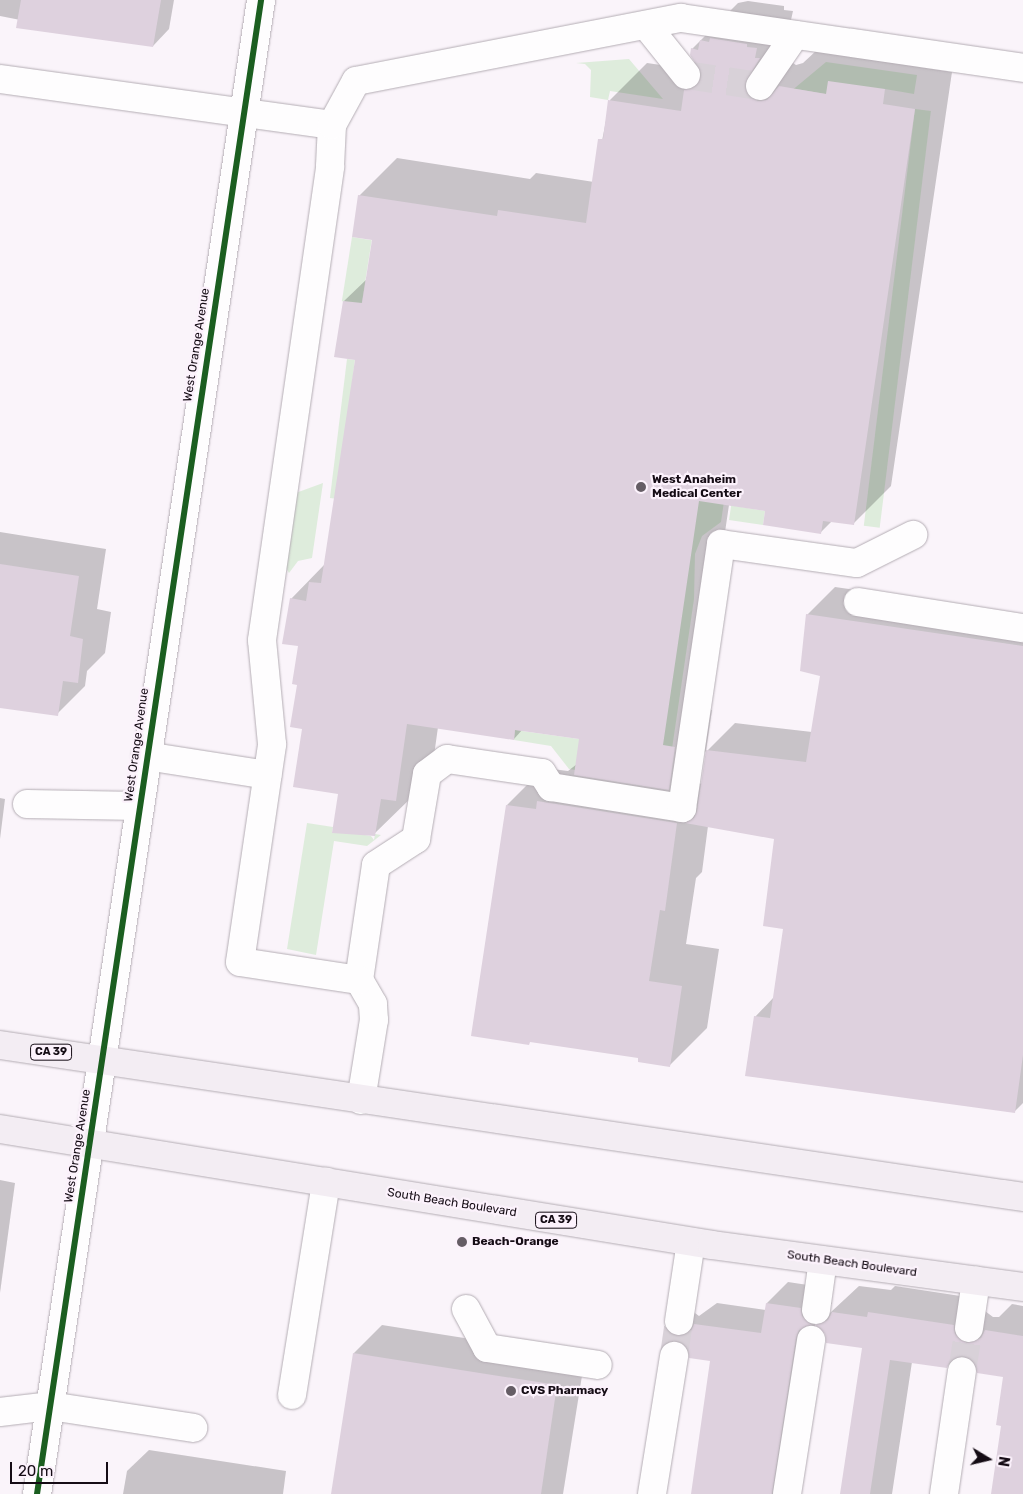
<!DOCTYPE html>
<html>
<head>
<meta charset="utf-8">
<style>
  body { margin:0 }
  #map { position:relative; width:1023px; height:1494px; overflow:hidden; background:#faf4fa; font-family:Rubik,sans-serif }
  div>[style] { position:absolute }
  .green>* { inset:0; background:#deecdc; transform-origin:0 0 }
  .shadow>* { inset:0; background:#0003 }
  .building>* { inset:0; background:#ded1de }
  .minor-tunnel>* { height:28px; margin-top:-14px; transform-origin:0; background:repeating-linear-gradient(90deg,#d8d1d8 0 28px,transparent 0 42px) }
  .roads { filter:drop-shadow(0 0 1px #b4adb4) drop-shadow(0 0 1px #b4adb4) }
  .minor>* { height:28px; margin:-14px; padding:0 14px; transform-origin:14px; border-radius:14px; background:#fefdfe }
  .major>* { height:28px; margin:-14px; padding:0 14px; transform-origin:14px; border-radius:14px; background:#f3edf3 }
  .cycleway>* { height:6px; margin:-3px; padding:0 3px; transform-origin:3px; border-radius:3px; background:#1b5e20 }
  .dots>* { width:14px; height:14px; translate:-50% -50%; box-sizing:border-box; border:2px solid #fcf2fc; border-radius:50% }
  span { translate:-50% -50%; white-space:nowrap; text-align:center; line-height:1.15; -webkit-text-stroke:4.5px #fcf2fc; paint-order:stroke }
  .shield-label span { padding:1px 4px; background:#fcf2fc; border:1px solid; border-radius:4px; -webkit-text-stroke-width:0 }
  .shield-label { font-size:11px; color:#150c15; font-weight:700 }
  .street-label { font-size:12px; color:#150c15 }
  .poi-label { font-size:12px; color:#150c15; font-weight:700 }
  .left { translate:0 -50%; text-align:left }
  .north { position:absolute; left:963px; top:1434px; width:50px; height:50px; -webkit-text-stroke:4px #fcf2fc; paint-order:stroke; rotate:99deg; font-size:14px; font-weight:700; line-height:20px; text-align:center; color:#150c15 }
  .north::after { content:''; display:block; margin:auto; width:18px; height:22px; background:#150c15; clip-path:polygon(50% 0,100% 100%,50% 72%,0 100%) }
  .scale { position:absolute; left:10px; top:1462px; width:98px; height:22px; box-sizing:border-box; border:2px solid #150c15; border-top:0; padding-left:6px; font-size:15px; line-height:18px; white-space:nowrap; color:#150c15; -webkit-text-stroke:4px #fcf2fc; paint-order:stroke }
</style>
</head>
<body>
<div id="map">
  <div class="green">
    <i style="clip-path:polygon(629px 59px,663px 99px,610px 91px,608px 100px,590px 97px,591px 70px,585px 64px,576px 63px)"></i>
    <i style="clip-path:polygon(826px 62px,917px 75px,914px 94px,885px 89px,826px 94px,796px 89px,766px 112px)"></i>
    <i style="left:915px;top:109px;width:16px;height:420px;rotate:7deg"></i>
    <i style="left:352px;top:237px;width:20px;height:65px;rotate:9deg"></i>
    <i style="clip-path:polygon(755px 346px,735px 506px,765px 511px,763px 525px,729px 520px)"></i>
    <i style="clip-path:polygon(721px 350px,737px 412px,721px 522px,702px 536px,695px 554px,694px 599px,668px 776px,625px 774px)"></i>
    <i style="left:347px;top:359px;width:8px;height:140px;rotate:7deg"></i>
    <i style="clip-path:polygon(323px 483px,312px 558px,298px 561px,289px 573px,281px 560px,293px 494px)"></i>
    <i style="clip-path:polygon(515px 730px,579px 739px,614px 776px,569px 769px,551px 746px,514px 740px)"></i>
    <i style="clip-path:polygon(307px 823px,333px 827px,332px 833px,336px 830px,371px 836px,374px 840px,375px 834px,381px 835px,367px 846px,334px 841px,316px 955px,287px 949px)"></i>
  </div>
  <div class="shadow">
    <i style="clip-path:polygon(0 0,174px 0,169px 29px,153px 46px,0 16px)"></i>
    <i style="clip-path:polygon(748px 1px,784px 6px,784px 10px,793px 11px,783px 56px,796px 65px,803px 63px,817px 50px,921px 52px,919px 67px,952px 72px,891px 486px,853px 524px,832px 521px,820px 533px,767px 510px,729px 505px,699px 708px,712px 710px,706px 751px,677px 780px,703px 784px,707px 751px,735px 723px,812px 732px,821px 675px,807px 615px,835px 587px,1023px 614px,1023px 1103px,1014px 1112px,755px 1017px,774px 997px,784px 928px,775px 838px,708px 826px,702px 872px,696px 878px,686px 944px,719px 949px,707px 1028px,670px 1065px,640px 1057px,507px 805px,544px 768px,568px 771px,577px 764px,581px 738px,523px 729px,514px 739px,438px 727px,433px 763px,412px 797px,374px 834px,339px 793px,304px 728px,299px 684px,300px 645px,291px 599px,325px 564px,356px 359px,344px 301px,368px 278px,373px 239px,359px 196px,397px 158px,530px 179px,536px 173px,594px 182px,610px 100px,647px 63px,702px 71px,692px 49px,738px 3px)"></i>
    <i style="clip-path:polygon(0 532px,106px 549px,97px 609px,111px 612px,105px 653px,87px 671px,85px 686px,57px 714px,0 706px)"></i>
    <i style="clip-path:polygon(0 798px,5px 799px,0 839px)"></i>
    <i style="clip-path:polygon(0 1180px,15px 1183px,0 1293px)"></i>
    <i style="clip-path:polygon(788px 1282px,821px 1287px,823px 1295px,832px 1303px,816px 1319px,790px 1494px,692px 1494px,711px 1360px,677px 1339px,663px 1344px,666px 1328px,687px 1307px,699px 1316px,717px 1303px,766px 1310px,767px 1303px)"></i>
    <i style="clip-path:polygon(859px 1286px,891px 1290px,895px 1286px,980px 1299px,981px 1308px,993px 1317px,999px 1317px,1012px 1304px,1023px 1306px,1023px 1494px,992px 1494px,1003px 1425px,1005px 1376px,977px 1364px,965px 1354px,958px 1355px,946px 1367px,912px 1362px,892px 1494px,841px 1494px,863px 1347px,827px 1333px,817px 1325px)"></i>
    <i style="clip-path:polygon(382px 1325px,585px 1357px,563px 1494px,332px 1494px,354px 1353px)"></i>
    <i style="clip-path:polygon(149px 1450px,286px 1471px,283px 1494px,123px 1494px,127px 1471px)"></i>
  </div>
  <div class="building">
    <i style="clip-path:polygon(21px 0,161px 0,153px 47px,16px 28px)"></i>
    <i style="clip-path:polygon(710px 38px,747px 44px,747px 47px,757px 48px,755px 58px,760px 58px,744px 85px,746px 93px,758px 101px,767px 100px,779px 86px,826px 94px,828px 81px,885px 89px,883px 104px,915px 109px,854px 525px,823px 521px,821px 534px,763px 525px,765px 511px,699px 501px,663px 745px,675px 747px,669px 790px,574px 775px,579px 739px,515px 730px,514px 740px,407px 724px,396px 801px,381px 799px,375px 836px,332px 833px,338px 794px,293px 787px,302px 729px,290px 727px,297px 685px,292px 684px,298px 646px,282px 644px,290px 598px,306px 601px,309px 582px,321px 583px,355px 360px,334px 357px,343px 301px,362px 303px,372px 240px,352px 237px,358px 195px,497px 216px,498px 210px,586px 223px,598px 139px,603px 139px,608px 100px,681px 111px,684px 90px,695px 87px,701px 80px,701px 72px,690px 55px,691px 48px,698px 50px,700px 40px,709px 42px)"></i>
    <i style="clip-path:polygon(0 564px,79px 576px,70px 636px,83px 639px,78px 683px,63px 681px,58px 716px,0 708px)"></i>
    <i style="clip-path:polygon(806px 614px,1023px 646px,1023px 1055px,1015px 1113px,745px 1076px,754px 1016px,770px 1018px,783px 929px,763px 926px,774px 839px,685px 823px,694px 818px,697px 811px,706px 750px,806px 762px,820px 676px,800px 671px)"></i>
    <i style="clip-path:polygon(537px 801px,677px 823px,665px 911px,660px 910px,649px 981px,682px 986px,670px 1067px,638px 1062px,638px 1058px,530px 1042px,529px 1045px,471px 1036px,506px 805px,536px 809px)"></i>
    <i style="clip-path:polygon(766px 1303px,801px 1308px,802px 1316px,812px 1325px,799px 1330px,796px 1338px,772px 1494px,691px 1494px,710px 1361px,689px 1358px,688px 1350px,677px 1341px,662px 1346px,665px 1327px,677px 1336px,691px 1331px,694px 1324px,761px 1333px)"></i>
    <i style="clip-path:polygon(832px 1312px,867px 1317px,868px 1312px,954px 1325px,955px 1334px,967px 1343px,981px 1338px,985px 1330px,1023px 1336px,1023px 1494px,991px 1494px,1001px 1426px,996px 1425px,1003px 1377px,977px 1373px,972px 1359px,964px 1356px,950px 1361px,947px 1368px,890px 1360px,870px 1494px,840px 1494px,862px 1348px,826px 1343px,825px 1334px,815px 1325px,828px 1320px)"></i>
    <i style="clip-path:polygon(353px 1353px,557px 1385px,541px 1494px,331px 1494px)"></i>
  </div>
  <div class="minor-tunnel">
    <i style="left:686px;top:75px;width:75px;rotate:8.5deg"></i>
    <i style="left:674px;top:1356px;width:35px;rotate:-82deg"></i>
    <i style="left:962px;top:1371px;width:44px;rotate:-80.8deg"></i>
  </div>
  <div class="roads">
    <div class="minor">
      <i style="left:646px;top:25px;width:64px;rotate:51.3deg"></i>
      <i style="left:0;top:79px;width:335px;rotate:7.9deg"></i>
      <i style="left:760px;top:86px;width:62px;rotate:-55.5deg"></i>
      <i style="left:858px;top:602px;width:167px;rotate:9deg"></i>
      <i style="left:146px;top:756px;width:123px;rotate:8.9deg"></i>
      <i style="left:27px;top:804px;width:112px;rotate:1deg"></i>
      <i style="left:359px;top:980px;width:116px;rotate:-81.6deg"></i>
      <i style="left:376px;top:865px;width:48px;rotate:-33deg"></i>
      <i style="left:416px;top:839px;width:66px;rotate:-80.4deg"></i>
      <i style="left:427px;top:774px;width:25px;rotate:-37deg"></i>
      <i style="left:447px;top:759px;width:96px;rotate:8.4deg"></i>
      <i style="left:542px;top:773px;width:17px;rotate:57deg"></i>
      <i style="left:551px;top:787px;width:133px;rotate:9.1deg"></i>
      <i style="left:682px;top:808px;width:267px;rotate:-81.6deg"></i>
      <i style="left:721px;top:544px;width:137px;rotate:8deg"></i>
      <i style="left:857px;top:563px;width:63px;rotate:-26.6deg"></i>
      <i style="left:361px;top:1100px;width:81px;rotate:-80.8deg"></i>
      <i style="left:374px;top:1020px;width:16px;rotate:-94deg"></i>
      <i style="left:373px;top:1004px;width:28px;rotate:-120deg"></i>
      <i style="left:359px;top:980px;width:120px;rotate:-171.4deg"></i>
      <i style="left:240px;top:962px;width:220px;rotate:-81.6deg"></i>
      <i style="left:272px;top:744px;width:104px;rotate:-95.5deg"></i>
      <i style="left:262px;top:640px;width:479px;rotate:-81.8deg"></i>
      <i style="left:330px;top:166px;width:41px;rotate:-87.2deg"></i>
      <i style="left:332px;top:125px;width:50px;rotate:-61.4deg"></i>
      <i style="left:356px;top:81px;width:331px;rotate:-11deg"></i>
      <i style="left:681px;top:18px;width:346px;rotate:8.3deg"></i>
      <i style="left:466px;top:1309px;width:44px;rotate:61.7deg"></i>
      <i style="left:487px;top:1348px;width:112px;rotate:8.7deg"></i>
      <i style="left:816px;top:1310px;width:50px;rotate:-82deg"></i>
      <i style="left:679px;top:1321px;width:80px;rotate:-81.4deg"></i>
      <i style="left:969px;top:1328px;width:48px;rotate:-81.5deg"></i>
      <i style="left:292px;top:1395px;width:216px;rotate:-80.9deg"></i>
      <i style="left:0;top:1412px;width:50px;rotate:-6.8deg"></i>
      <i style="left:50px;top:1406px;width:145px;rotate:8.7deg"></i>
      <i style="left:37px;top:1494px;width:1511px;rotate:-81.47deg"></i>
      <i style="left:652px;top:1494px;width:140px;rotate:-80.9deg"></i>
      <i style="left:787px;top:1494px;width:156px;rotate:-81.1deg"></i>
      <i style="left:944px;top:1494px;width:124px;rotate:-81.7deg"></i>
    </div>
    <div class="major">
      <i style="left:0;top:1045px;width:1034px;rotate:8.45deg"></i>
      <i style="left:0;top:1129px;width:721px;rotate:9.25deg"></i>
      <i style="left:712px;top:1245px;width:314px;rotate:7.7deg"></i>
    </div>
  </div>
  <div class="cycleway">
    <i style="left:37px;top:1494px;width:1511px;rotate:-81.47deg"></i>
  </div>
  <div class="dots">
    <i style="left:641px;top:487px;background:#655d65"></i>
    <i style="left:462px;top:1242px;background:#655d65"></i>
    <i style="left:511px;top:1391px;background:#655d65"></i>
  </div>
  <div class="shield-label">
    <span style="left:51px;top:1052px">CA 39</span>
    <span style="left:556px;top:1220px">CA 39</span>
  </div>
  <div class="street-label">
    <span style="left:197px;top:345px;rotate:-81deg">West Orange Avenue</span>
    <span style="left:137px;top:745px;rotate:-82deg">West Orange Avenue</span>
    <span style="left:78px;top:1146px;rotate:-81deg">West Orange Avenue</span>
    <span style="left:452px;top:1203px;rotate:9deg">South Beach Boulevard</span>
    <span style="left:852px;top:1264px;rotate:8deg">South Beach Boulevard</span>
  </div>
  <div class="poi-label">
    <span class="left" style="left:652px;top:487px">West Anaheim<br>Medical Center</span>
    <span class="left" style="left:472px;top:1242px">Beach-Orange</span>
    <span class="left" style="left:521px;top:1391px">CVS Pharmacy</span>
  </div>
  <div class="north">N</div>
  <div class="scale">20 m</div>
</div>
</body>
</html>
